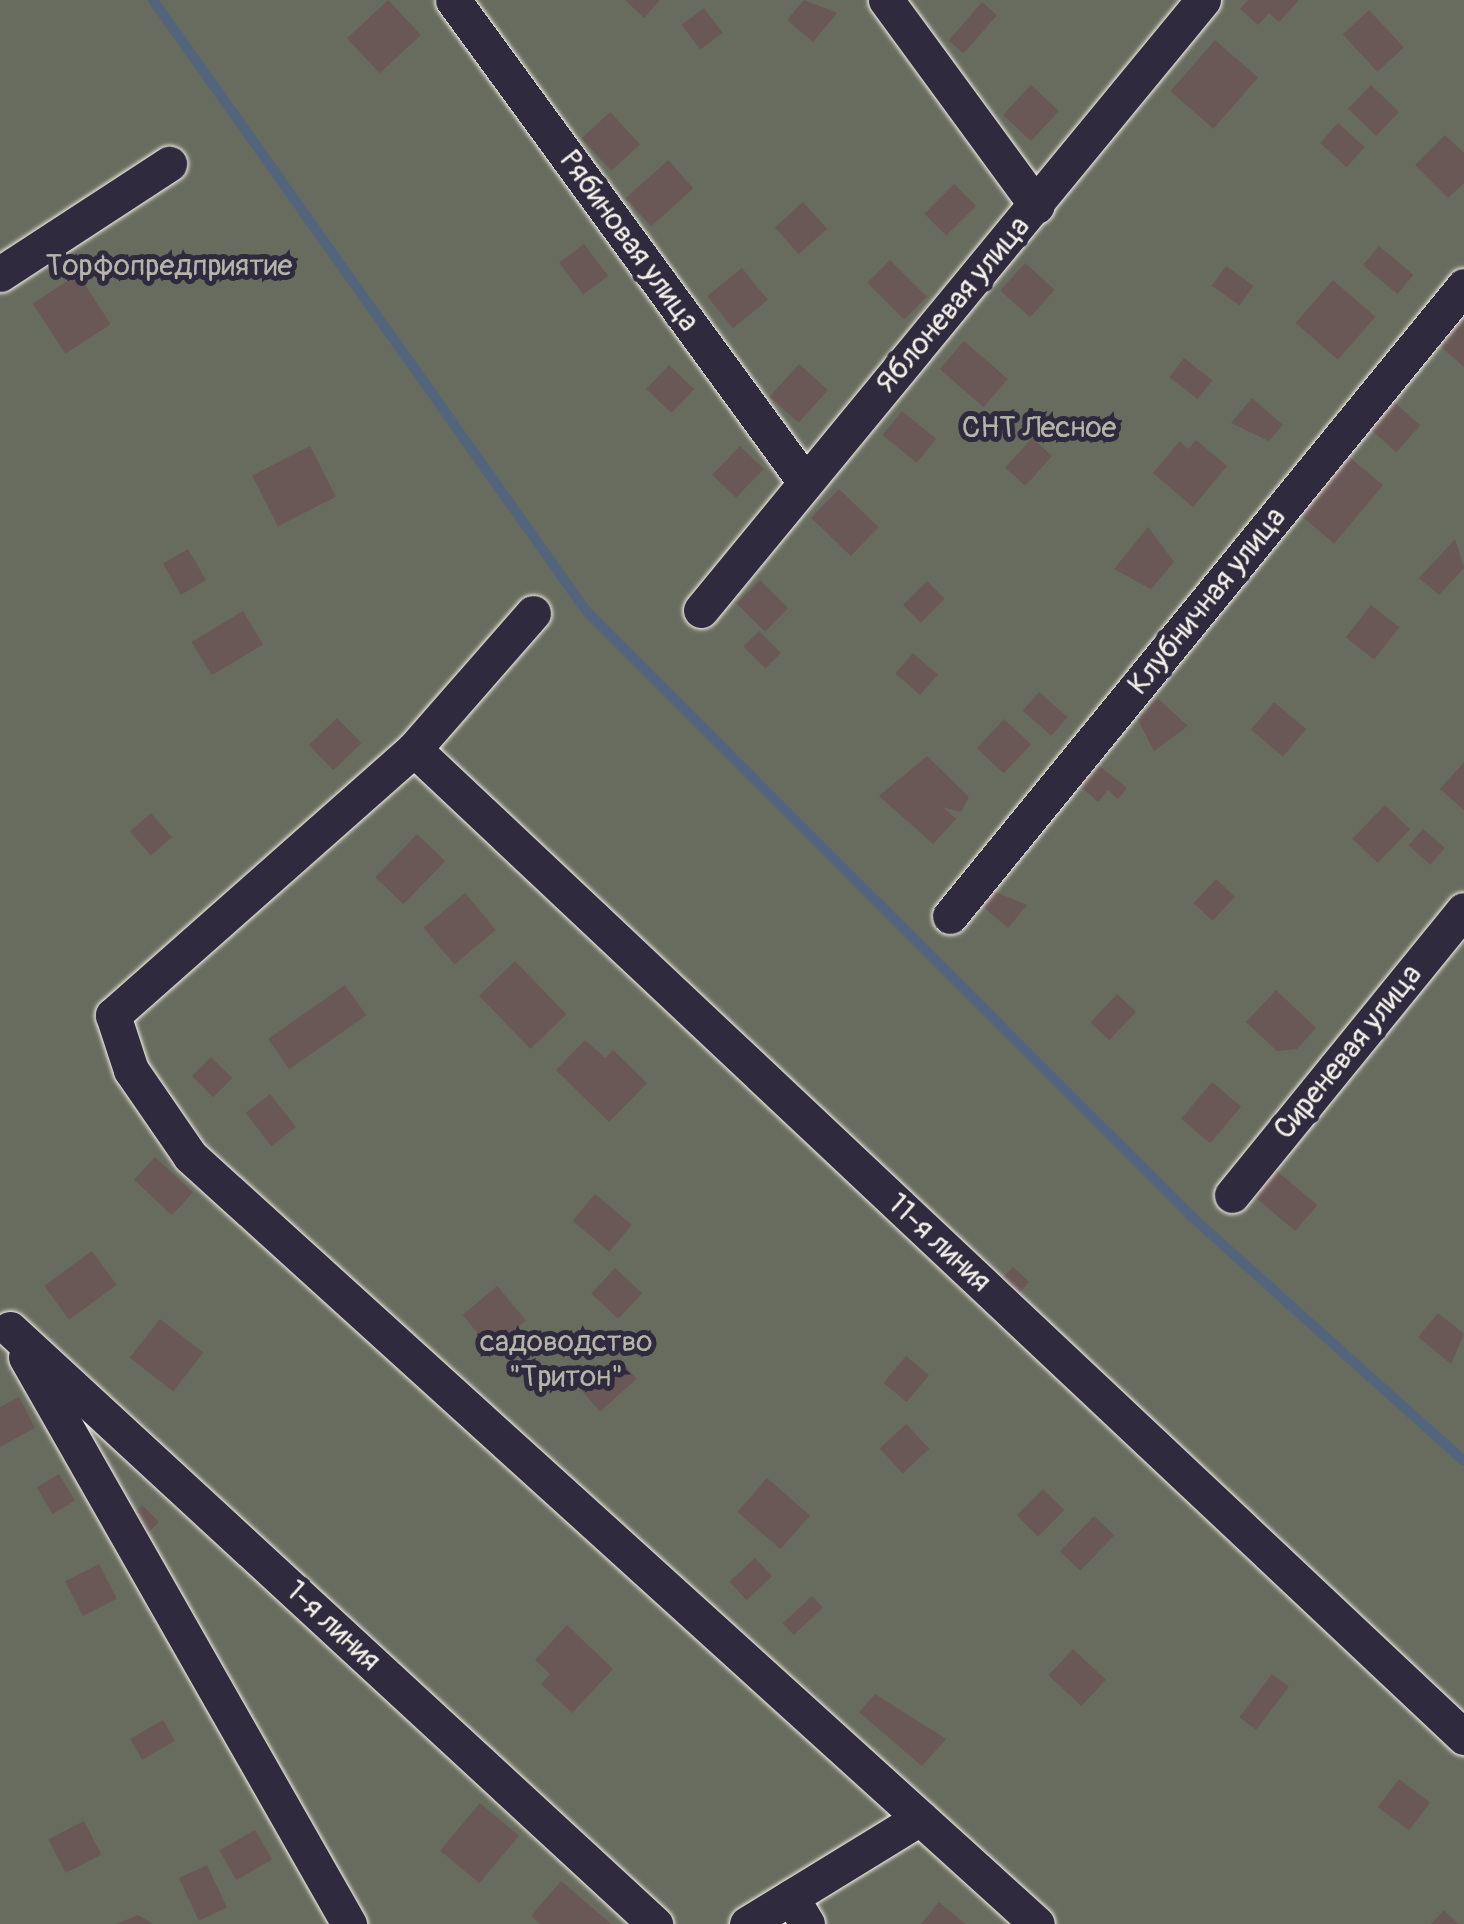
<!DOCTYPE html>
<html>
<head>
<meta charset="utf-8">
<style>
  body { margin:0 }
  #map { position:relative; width:1464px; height:1924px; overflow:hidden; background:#2f2a3d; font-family:Pangolin,sans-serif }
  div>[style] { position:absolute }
  .green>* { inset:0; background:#686c5e; transform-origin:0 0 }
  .stream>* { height:10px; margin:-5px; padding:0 5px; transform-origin:5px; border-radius:5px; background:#53657d }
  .building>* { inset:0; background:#695856; transform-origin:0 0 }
  .roads { filter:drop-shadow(0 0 2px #f4f1e8) drop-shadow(0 0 2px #f4f1e8) }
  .street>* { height:35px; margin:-17.5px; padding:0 17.5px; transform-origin:17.5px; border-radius:17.5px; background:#2f2a3d }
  span { translate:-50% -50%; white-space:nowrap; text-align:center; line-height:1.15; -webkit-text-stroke:10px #2f2a3d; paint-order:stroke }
  .street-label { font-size:30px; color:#f4f1e8 }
  .park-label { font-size:30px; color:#b5b5aa }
</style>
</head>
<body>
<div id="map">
  <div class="green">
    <i style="left:0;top:0;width:1464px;height:1924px"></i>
  </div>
  <div class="stream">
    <i style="left:153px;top:0;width:750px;rotate:54.66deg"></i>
    <i style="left:587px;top:612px;width:856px;rotate:45deg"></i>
    <i style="left:1192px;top:1217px;width:365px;rotate:41.9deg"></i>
  </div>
  <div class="building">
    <i style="left:388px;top:0;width:48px;height:56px;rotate:47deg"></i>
    <i style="clip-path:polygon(625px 0,660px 0,644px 18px)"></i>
    <i style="clip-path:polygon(804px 0,837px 13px,813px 42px,787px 20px)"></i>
    <i style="clip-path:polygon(1248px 0,1299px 0,1279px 22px,1269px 13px,1258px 25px,1240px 9px)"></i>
    <i style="left:982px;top:2px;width:20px;height:51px;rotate:41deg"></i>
    <i style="left:704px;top:8px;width:31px;height:28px;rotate:53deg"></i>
    <i style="left:1369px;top:10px;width:51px;height:36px;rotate:47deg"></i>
    <i style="left:1215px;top:40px;width:57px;height:68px;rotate:41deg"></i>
    <i style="left:1031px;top:85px;width:38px;height:41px;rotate:43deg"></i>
    <i style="left:1371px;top:85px;width:39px;height:33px;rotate:44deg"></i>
    <i style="left:610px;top:112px;width:44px;height:39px;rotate:47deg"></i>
    <i style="left:1338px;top:123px;width:36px;height:27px;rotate:42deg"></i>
    <i style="clip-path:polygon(1445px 135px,1464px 153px,1464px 183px,1448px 198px,1415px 165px)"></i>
    <i style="left:668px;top:160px;width:38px;height:57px;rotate:48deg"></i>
    <i style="left:954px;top:184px;width:31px;height:42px;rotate:45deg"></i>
    <i style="left:803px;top:202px;width:36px;height:38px;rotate:48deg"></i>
    <i style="left:584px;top:244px;width:40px;height:31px;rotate:53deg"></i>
    <i style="left:1379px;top:246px;width:45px;height:25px;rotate:40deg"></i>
    <i style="left:890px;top:260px;width:52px;height:32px;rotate:45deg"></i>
    <i style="left:1025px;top:263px;width:40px;height:37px;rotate:42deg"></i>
    <i style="left:1226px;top:266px;width:34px;height:24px;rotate:36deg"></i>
    <i style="left:742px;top:268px;width:41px;height:45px;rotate:51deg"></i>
    <i style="left:78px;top:274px;width:60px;height:54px;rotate:57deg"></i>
    <i style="left:1333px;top:280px;width:56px;height:57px;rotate:41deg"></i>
    <i style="clip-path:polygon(1464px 318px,1464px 367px,1439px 345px)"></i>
    <i style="left:964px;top:341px;width:58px;height:37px;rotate:41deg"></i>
    <i style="left:1184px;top:358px;width:36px;height:24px;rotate:38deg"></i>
    <i style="left:799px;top:364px;width:39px;height:44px;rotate:42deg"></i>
    <i style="left:669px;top:365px;width:35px;height:33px;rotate:44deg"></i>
    <i style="clip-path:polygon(1252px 398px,1283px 425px,1269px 441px,1231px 423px)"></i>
    <i style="left:1392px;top:400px;width:38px;height:36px;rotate:42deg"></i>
    <i style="left:902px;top:411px;width:44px;height:31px;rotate:39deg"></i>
    <i style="left:1032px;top:438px;width:27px;height:40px;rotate:42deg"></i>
    <i style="clip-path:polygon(1196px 440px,1227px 466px,1193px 507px,1153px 473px,1180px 441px,1188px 449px)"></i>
    <i style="left:310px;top:446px;width:57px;height:65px;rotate:63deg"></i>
    <i style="left:740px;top:446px;width:33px;height:40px;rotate:44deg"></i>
    <i style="left:1347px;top:455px;width:47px;height:76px;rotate:40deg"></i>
    <i style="left:839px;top:489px;width:55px;height:40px;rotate:44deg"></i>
    <i style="clip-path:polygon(1148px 527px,1174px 562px,1151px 589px,1114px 569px)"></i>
    <i style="clip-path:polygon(1455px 539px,1464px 568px,1439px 595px,1419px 578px)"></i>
    <i style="left:188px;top:549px;width:36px;height:29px;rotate:60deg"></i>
    <i style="left:760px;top:580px;width:40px;height:33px;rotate:45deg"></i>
    <i style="left:927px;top:581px;width:25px;height:34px;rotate:45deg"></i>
    <i style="left:1371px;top:605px;width:36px;height:41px;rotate:38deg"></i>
    <i style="left:243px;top:611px;width:39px;height:60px;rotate:59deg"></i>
    <i style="left:759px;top:631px;width:31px;height:22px;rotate:45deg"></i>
    <i style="left:913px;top:653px;width:33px;height:27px;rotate:41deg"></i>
    <i style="left:1039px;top:692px;width:38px;height:25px;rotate:41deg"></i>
    <i style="clip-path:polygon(1157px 698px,1188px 726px,1154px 751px,1138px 720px)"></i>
    <i style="left:1274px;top:702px;width:42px;height:36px;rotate:40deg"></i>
    <i style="left:337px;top:718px;width:35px;height:39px;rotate:46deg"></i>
    <i style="left:1004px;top:719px;width:37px;height:40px;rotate:43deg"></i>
    <i style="clip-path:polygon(927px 756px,969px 797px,961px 812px,943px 807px,956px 819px,933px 844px,879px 796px)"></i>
    <i style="clip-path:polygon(1464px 762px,1464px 810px,1440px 789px)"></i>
    <i style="clip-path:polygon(1098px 765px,1127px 788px,1118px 799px,1108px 790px,1098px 802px,1080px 786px)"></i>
    <i style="left:1385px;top:805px;width:35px;height:47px;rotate:44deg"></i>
    <i style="left:151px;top:813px;width:32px;height:28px;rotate:49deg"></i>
    <i style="left:1423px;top:829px;width:29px;height:22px;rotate:41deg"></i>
    <i style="left:417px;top:834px;width:39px;height:60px;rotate:44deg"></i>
    <i style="left:1216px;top:879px;width:26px;height:33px;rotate:43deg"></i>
    <i style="clip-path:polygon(993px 891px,1027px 905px,1008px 928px,981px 905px)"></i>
    <i style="left:465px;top:893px;width:48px;height:54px;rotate:50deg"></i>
    <i style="left:515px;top:961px;width:74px;height:50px;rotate:46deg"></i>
    <i style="left:345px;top:985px;width:37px;height:94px;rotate:55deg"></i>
    <i style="clip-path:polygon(1276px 990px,1316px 1028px,1297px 1049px,1277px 1051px,1246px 1022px)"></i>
    <i style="left:1117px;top:994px;width:26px;height:39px;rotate:43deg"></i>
    <i style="clip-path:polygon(585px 1040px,605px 1058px,613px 1050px,647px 1083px,609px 1122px,556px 1070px)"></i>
    <i style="left:211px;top:1057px;width:30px;height:27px;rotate:45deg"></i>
    <i style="left:1212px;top:1082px;width:38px;height:48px;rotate:40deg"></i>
    <i style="left:270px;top:1094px;width:42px;height:31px;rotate:52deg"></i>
    <i style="left:155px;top:1157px;width:52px;height:31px;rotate:43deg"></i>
    <i style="left:1272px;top:1167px;width:59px;height:34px;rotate:40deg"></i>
    <i style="left:595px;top:1194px;width:48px;height:35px;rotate:40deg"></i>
    <i style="left:92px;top:1251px;width:42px;height:59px;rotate:54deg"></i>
    <i style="left:1013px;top:1267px;width:22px;height:25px;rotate:43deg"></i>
    <i style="left:615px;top:1268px;width:37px;height:35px;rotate:43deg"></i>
    <i style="left:497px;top:1286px;width:45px;height:45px;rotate:50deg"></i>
    <i style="clip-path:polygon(1438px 1313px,1464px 1334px,1451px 1364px,1418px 1337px)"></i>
    <i style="left:160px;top:1319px;width:55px;height:49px;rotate:38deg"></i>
    <i style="left:906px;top:1356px;width:30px;height:35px;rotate:40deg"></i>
    <i style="left:618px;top:1358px;width:28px;height:49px;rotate:48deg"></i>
    <i style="clip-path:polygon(19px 1397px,35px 1428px,0 1447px,0 1407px)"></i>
    <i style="left:906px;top:1424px;width:34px;height:36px;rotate:47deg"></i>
    <i style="left:59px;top:1474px;width:31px;height:26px;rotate:59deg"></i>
    <i style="left:767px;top:1478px;width:57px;height:45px;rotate:41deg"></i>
    <i style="left:1043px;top:1489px;width:30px;height:37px;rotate:45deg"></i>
    <i style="left:142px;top:1505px;width:24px;height:20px;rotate:45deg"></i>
    <i style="left:1094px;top:1516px;width:28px;height:49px;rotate:44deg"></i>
    <i style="left:755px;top:1558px;width:25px;height:35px;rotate:47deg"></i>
    <i style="left:99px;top:1564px;width:39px;height:38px;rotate:63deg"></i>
    <i style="left:812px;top:1596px;width:16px;height:40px;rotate:47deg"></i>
    <i style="clip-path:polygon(567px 1625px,613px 1669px,572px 1713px,541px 1684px,550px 1674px,535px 1660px)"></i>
    <i style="left:1073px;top:1649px;width:45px;height:36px;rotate:43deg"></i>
    <i style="left:1272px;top:1674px;width:21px;height:54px;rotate:37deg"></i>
    <i style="clip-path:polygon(875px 1694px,946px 1739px,922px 1766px,859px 1712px)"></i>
    <i style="left:163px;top:1720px;width:24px;height:38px;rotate:60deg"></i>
    <i style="left:1399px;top:1779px;width:39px;height:35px;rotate:37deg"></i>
    <i style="left:480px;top:1803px;width:51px;height:62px;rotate:40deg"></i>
    <i style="left:84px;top:1821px;width:38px;height:40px;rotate:63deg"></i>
    <i style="left:255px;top:1830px;width:34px;height:41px;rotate:60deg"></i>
    <i style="left:207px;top:1865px;width:47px;height:31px;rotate:65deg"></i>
    <i style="clip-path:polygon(561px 1881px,611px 1924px,540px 1924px,531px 1916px)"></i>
    <i style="clip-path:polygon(939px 1902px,965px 1924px,921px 1924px)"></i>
    <i style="clip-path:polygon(1444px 1910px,1458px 1924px,1431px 1924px)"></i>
    <i style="clip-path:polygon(138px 1915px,153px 1924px,116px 1924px)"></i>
  </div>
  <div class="roads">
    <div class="street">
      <i style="left:453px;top:0;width:597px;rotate:53.86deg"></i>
      <i style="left:886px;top:0;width:255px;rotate:53.8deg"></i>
      <i style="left:0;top:274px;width:202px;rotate:-33.1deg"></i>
      <i style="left:701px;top:610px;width:790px;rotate:-50.55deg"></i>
      <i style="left:533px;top:613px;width:181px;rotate:131.2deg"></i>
      <i style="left:414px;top:749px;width:402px;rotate:138.5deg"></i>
      <i style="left:113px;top:1015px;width:58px;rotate:71.9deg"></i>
      <i style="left:131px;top:1070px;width:104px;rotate:55.5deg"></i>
      <i style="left:190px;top:1156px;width:1143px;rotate:42.2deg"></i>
      <i style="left:414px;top:749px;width:1442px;rotate:43.26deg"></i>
      <i style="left:950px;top:916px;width:813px;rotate:-50.79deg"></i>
      <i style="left:1232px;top:1195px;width:367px;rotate:-50.9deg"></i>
      <i style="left:10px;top:1329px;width:878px;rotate:42.69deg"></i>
      <i style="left:26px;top:1357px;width:653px;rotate:60.33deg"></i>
      <i style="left:791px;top:1897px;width:31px;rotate:59deg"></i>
      <i style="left:747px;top:1924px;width:203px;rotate:-31.5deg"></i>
    </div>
  </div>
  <div class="street-label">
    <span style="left:629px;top:241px;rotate:54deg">Рябиновая улица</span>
    <span style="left:953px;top:305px;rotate:-50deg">Яблоневая улица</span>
    <span style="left:1207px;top:601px;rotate:-51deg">Клубничная улица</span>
    <span style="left:1348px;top:1052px;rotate:-51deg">Сиреневая улица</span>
    <span style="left:939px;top:1243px;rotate:43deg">11-я линия</span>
    <span style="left:333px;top:1626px;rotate:43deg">1-я линия</span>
  </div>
  <div class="park-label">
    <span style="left:169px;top:266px">Торфопредприятие</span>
    <span style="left:1039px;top:428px">СНТ Лесное</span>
    <span style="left:566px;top:1359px">садоводство<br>"Тритон"</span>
  </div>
</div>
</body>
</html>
